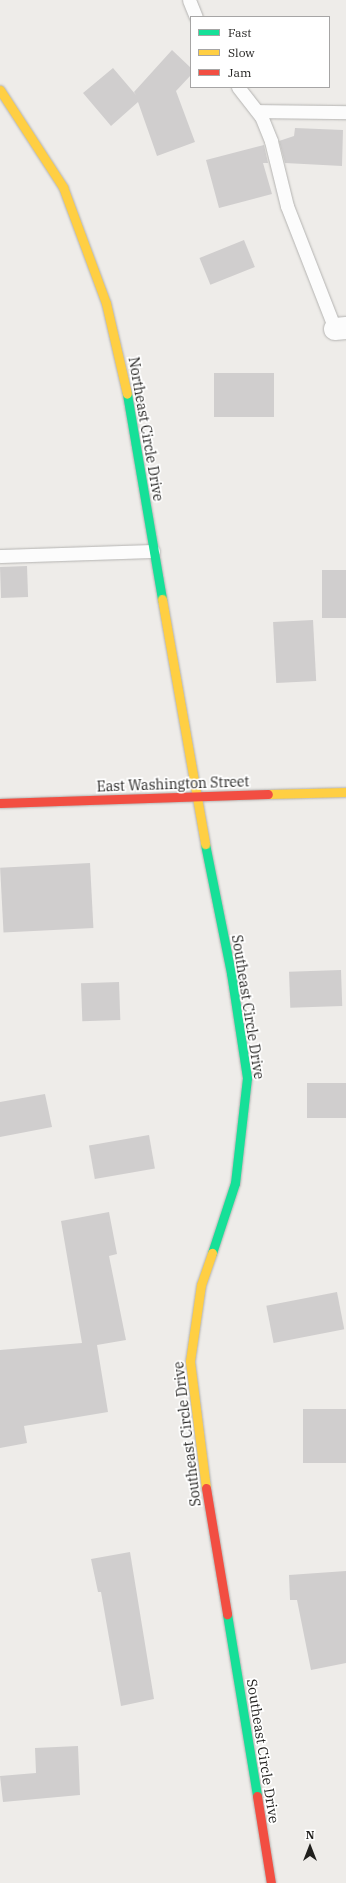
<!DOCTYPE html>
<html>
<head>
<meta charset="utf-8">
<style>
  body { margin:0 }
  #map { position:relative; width:346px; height:1883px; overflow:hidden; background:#eeece9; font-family:"IBM Plex Serif",serif }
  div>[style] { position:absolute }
  .building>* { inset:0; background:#d0cece; transform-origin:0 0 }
  .roads { filter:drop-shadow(0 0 1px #b4b3b1) drop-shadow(0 0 1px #b4b3b1) }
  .lane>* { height:13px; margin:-6.5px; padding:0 6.5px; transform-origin:6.5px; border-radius:6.5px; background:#fcfcfc }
  .street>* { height:22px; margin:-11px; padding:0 11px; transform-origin:11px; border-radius:11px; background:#fcfcfc }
  .fast>* { height:9px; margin:-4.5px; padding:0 4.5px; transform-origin:4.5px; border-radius:4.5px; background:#16e098 }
  .slow>* { height:9px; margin:-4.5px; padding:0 4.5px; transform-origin:4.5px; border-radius:4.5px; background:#ffcf43 }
  .jam>* { height:9px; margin:-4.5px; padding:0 4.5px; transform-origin:4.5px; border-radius:4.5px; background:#f24e42 }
  span { translate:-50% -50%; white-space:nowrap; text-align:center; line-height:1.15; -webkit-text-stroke:3.5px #fff; paint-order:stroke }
  .street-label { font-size:14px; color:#201f1d }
  .legend { position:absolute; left:190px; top:16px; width:140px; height:72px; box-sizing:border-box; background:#fff; border:1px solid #a6a5a5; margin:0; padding:5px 7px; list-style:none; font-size:12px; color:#201f1d }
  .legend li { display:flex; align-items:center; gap:8px; height:20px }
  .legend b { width:20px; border:1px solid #a6a5a5 }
  .north { position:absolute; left:290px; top:1827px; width:40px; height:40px; -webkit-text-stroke:3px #fff; paint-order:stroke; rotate:0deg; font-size:11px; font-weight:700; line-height:16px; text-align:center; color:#201f1d }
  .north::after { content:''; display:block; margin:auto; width:14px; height:18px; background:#201f1d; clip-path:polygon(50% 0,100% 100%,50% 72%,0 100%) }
</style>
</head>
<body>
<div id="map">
  <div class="building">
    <i style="clip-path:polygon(172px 50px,191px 68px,191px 75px,176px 91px,195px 142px,157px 156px,138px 102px,111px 126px,83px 93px,113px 68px,136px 95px,134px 92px)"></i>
    <i style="clip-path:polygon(295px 128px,343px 130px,342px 166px,285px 163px,279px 141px,294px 136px)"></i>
    <i style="clip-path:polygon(264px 145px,268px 163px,263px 163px,272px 194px,219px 208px,206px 160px)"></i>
    <i style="left:244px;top:240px;width:29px;height:48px;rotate:68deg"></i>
    <i style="left:214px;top:373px;width:60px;height:44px"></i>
    <i style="left:27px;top:566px;width:31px;height:27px;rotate:88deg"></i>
    <i style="left:346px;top:570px;width:48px;height:24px;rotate:90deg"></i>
    <i style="left:313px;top:620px;width:61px;height:40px;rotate:87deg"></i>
    <i style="left:90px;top:863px;width:65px;height:90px;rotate:87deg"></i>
    <i style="left:341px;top:970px;width:36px;height:52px;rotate:88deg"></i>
    <i style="left:119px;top:982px;width:38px;height:38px;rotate:88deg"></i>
    <i style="left:307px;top:1083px;width:39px;height:35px"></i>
    <i style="clip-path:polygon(45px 1094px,52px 1127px,0 1137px,0 1102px)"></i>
    <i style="left:149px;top:1135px;width:34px;height:61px;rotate:80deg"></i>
    <i style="clip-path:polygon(109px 1212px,117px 1254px,109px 1256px,126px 1340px,97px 1345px,108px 1412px,24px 1426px,27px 1443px,0 1448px,0 1350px,82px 1343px,61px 1221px)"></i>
    <i style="left:337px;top:1292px;width:38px;height:72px;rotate:79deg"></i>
    <i style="left:346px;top:1409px;width:54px;height:43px;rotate:90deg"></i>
    <i style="clip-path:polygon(130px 1552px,154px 1699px,121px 1706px,101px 1592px,98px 1592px,91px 1559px)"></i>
    <i style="clip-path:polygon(346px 1571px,346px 1663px,311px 1670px,297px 1600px,290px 1600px,289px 1575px)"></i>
    <i style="clip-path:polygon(78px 1746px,80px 1795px,3px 1802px,0 1776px,36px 1773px,35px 1748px)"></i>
  </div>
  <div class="roads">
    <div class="lane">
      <i style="left:189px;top:0;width:18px;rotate:68deg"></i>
      <i style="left:238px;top:87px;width:37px;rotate:52deg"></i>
      <i style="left:261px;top:116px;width:27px;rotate:68deg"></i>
      <i style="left:271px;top:141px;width:67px;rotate:76.2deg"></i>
      <i style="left:287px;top:206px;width:132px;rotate:68.7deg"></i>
      <i style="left:258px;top:111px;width:88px;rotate:0.7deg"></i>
      <i style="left:0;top:556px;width:153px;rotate:-1.9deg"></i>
    </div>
    <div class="street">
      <i style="left:335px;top:329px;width:11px;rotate:-5deg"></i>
    </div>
    <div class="fast">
      <i style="left:127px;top:394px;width:208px;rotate:80.3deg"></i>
      <i style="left:205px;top:844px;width:132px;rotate:78.6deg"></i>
      <i style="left:231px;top:973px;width:106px;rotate:81.3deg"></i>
      <i style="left:247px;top:1078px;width:106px;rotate:96.5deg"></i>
      <i style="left:235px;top:1183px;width:74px;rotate:108.2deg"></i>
      <i style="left:227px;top:1614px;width:184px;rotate:80.6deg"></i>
    </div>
    <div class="slow">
      <i style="left:0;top:90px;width:116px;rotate:57deg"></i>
      <i style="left:63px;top:187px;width:124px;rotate:69.7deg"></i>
      <i style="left:106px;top:303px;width:93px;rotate:77deg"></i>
      <i style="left:162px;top:599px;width:249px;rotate:80deg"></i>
      <i style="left:268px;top:794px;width:78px;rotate:-1.5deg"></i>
      <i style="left:206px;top:1488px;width:128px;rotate:-97.2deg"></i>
      <i style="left:190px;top:1361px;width:77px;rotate:-81.8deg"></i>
      <i style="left:201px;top:1285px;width:34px;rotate:-71deg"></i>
    </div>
    <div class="jam">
      <i style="left:0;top:803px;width:268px;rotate:-1.9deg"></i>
      <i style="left:206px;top:1488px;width:128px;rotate:80.5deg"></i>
      <i style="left:257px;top:1796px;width:88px;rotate:80.9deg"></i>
    </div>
  </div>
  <div class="street-label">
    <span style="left:146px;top:429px;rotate:80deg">Northeast Circle Drive</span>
    <span style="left:173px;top:784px;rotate:-2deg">East Washington Street</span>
    <span style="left:248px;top:1007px;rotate:81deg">Southeast Circle Drive</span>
    <span style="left:187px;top:1434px;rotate:-97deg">Southeast Circle Drive</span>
    <span style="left:263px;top:1751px;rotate:81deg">Southeast Circle Drive</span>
  </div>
  <ul class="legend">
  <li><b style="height:5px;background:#16e098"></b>Fast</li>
  <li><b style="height:5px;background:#ffcf43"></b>Slow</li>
  <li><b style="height:5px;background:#f24e42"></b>Jam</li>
  </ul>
  <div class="north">N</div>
</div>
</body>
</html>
